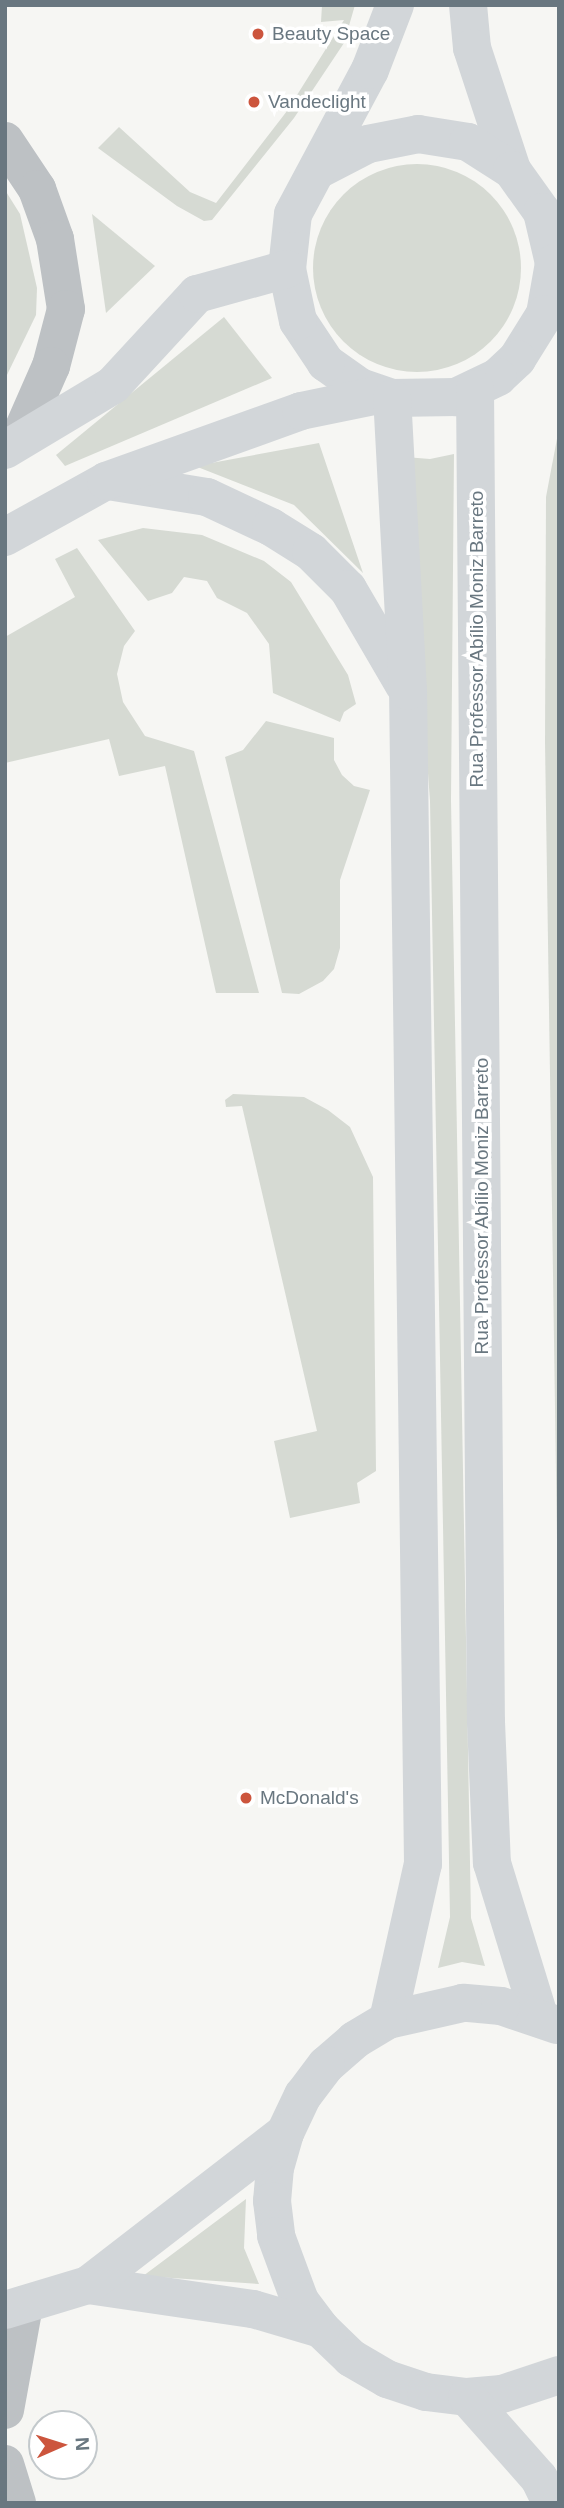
<!DOCTYPE html>
<html>
<head>
<meta charset="utf-8">
<style>
  body { margin:0 }
  #map { position:relative; width:564px; height:2508px; overflow:hidden; background:#f6f6f3; font-family:Arial,sans-serif }
  div>[style] { position:absolute }
  .green>* { inset:0; background:#d6dad3 }
  .round { border-radius:50% }
  .minor>* { height:38px; margin:-19px; padding:0 19px; transform-origin:19px; border-radius:19px; background:#bdc1c4 }
  .major>* { height:38px; margin:-19px; padding:0 19px; transform-origin:19px; border-radius:19px; background:#d2d6d9 }
  .dots>* { width:19px; height:19px; translate:-50% -50%; box-sizing:border-box; border:4px solid #fff; border-radius:50% }
  span { translate:-50% -50%; white-space:nowrap; text-align:center; line-height:1.15; -webkit-text-stroke:7px #fff; paint-order:stroke }
  .poi-label { font-size:19px; color:#697780 }
  .left { translate:0 -50%; text-align:left }
  .street-label { font-size:19px; color:#697780 }
  .frame { position:absolute; inset:0; border:7px solid #697780; pointer-events:none }
  .north { position:absolute; left:28px; top:2410px; width:70px; height:70px; box-sizing:border-box; background:#fff; border:2px solid #c3c9cc; border-radius:50%; rotate:87deg; font-size:19px; font-weight:700; line-height:28px; text-align:center; color:#697780 }
  .north::after { content:''; display:block; margin:auto; width:24px; height:32px; background:#cc553d; clip-path:polygon(50% 0,100% 100%,50% 72%,0 100%) }
</style>
</head>
<body>
<div id="map">
  <div class="green">
    <i style="clip-path:polygon(322px 5px,355px 5px,344px 43px,294px 118px,212px 220px,204px 221px,177px 206px,98px 148px,119px 127px,190px 192px,216px 203px,287px 111px,344px 20px,321px 22px)"></i>
    <i class="round" style="left:313px;top:164px;width:208px;height:208px"></i>
    <i style="clip-path:polygon(5px 190px,20px 214px,37px 288px,36px 315px,5px 379px)"></i>
    <i style="clip-path:polygon(92px 214px,155px 266px,106px 313px)"></i>
    <i style="clip-path:polygon(224px 317px,272px 378px,65px 466px,56px 455px)"></i>
    <i style="clip-path:polygon(559px 428px,559px 1673px,545px 742px,546px 497px)"></i>
    <i style="clip-path:polygon(319px 443px,363px 573px,294px 505px,195px 466px)"></i>
    <i style="clip-path:polygon(454px 454px,451px 800px,471px 1918px,485px 1966px,462px 1962px,438px 1968px,450px 1917px,430px 801px,405px 457px,430px 459px)"></i>
    <i style="clip-path:polygon(143px 528px,202px 535px,264px 561px,291px 582px,348px 675px,356px 704px,344px 712px,340px 722px,273px 693px,269px 644px,247px 613px,217px 598px,207px 581px,184px 577px,172px 593px,148px 601px,98px 540px)"></i>
    <i style="clip-path:polygon(77px 548px,135px 631px,124px 646px,117px 674px,123px 702px,145px 736px,194px 751px,259px 993px,216px 993px,165px 766px,119px 776px,109px 739px,5px 763px,5px 637px,75px 597px,55px 559px)"></i>
    <i style="clip-path:polygon(266px 721px,334px 738px,334px 760px,342px 775px,354px 786px,370px 790px,340px 880px,340px 948px,334px 969px,323px 981px,299px 994px,282px 993px,225px 757px,243px 750px)"></i>
    <i style="clip-path:polygon(233px 1094px,304px 1097px,328px 1110px,350px 1127px,373px 1177px,376px 1471px,357px 1483px,360px 1503px,290px 1518px,274px 1441px,317px 1431px,242px 1106px,226px 1107px,225px 1100px)"></i>
    <i style="clip-path:polygon(246px 2199px,244px 2248px,259px 2284px,143px 2276px)"></i>
  </div>
  <div class="minor">
    <i style="left:5px;top:141px;width:58px;rotate:56.3deg"></i>
    <i style="left:37px;top:189px;width:53px;rotate:70.2deg"></i>
    <i style="left:55px;top:239px;width:71px;rotate:81.1deg"></i>
    <i style="left:66px;top:309px;width:59px;rotate:104.7deg"></i>
    <i style="left:51px;top:366px;width:80px;rotate:113.7deg"></i>
    <i style="left:5px;top:2410px;width:107px;rotate:-79.7deg"></i>
    <i style="left:5px;top:2464px;width:41px;rotate:72.9deg"></i>
  </div>
  <div class="major">
    <i style="left:468px;top:5px;width:43px;rotate:84.7deg"></i>
    <i style="left:472px;top:48px;width:128px;rotate:71.8deg"></i>
    <i style="left:320px;top:169px;width:54px;rotate:-27.5deg"></i>
    <i style="left:368px;top:144px;width:51px;rotate:-11.3deg"></i>
    <i style="left:418px;top:134px;width:51px;rotate:9.1deg"></i>
    <i style="left:468px;top:142px;width:52px;rotate:32.5deg"></i>
    <i style="left:512px;top:170px;width:52px;rotate:54.5deg"></i>
    <i style="left:542px;top:212px;width:52px;rotate:76.8deg"></i>
    <i style="left:554px;top:263px;width:52px;rotate:100deg"></i>
    <i style="left:545px;top:314px;width:53px;rotate:121.9deg"></i>
    <i style="left:517px;top:359px;width:26px;rotate:137deg"></i>
    <i style="left:498px;top:377px;width:47px;rotate:154.5deg"></i>
    <i style="left:456px;top:397px;width:64px;rotate:179.1deg"></i>
    <i style="left:392px;top:398px;width:34px;rotate:-161deg"></i>
    <i style="left:360px;top:387px;width:42px;rotate:-144.8deg"></i>
    <i style="left:326px;top:363px;width:50px;rotate:-123.7deg"></i>
    <i style="left:298px;top:321px;width:53px;rotate:-101.9deg"></i>
    <i style="left:287px;top:269px;width:55px;rotate:-83.8deg"></i>
    <i style="left:293px;top:214px;width:163px;rotate:-61.9deg"></i>
    <i style="left:370px;top:70px;width:70px;rotate:-69deg"></i>
    <i style="left:475px;top:389px;width:1333px;rotate:89.53deg"></i>
    <i style="left:486px;top:1722px;width:141px;rotate:87.6deg"></i>
    <i style="left:492px;top:1863px;width:160px;rotate:72.9deg"></i>
    <i style="left:5px;top:450px;width:126px;rotate:-31deg"></i>
    <i style="left:113px;top:385px;width:124px;rotate:-47.3deg"></i>
    <i style="left:197px;top:294px;width:93px;rotate:-15.5deg"></i>
    <i style="left:108px;top:481px;width:100px;rotate:9.2deg"></i>
    <i style="left:207px;top:497px;width:71px;rotate:25.1deg"></i>
    <i style="left:271px;top:527px;width:47px;rotate:32deg"></i>
    <i style="left:311px;top:552px;width:52px;rotate:45deg"></i>
    <i style="left:348px;top:589px;width:111px;rotate:59.7deg"></i>
    <i style="left:5px;top:537px;width:115px;rotate:-29deg"></i>
    <i style="left:106px;top:481px;width:207px;rotate:-19.7deg"></i>
    <i style="left:301px;top:411px;width:80px;rotate:-11.6deg"></i>
    <i style="left:388px;top:2020px;width:160px;rotate:-77.4deg"></i>
    <i style="left:423px;top:1864px;width:1173px;rotate:-90.73deg"></i>
    <i style="left:408px;top:691px;width:293px;rotate:-93.1deg"></i>
    <i style="left:557px;top:2025px;width:59px;rotate:-161.3deg"></i>
    <i style="left:501px;top:2006px;width:38px;rotate:-175deg"></i>
    <i style="left:463px;top:2003px;width:77px;rotate:167.2deg"></i>
    <i style="left:388px;top:2020px;width:39px;rotate:149deg"></i>
    <i style="left:355px;top:2040px;width:38px;rotate:139deg"></i>
    <i style="left:326px;top:2065px;width:38px;rotate:127deg"></i>
    <i style="left:303px;top:2095px;width:42px;rotate:115.3deg"></i>
    <i style="left:285px;top:2133px;width:35px;rotate:106deg"></i>
    <i style="left:275px;top:2167px;width:34px;rotate:95deg"></i>
    <i style="left:272px;top:2201px;width:35px;rotate:83deg"></i>
    <i style="left:276px;top:2236px;width:69px;rotate:69.7deg"></i>
    <i style="left:300px;top:2301px;width:35px;rotate:53deg"></i>
    <i style="left:321px;top:2329px;width:42px;rotate:44deg"></i>
    <i style="left:351px;top:2358px;width:42px;rotate:30.3deg"></i>
    <i style="left:387px;top:2379px;width:41px;rotate:18.4deg"></i>
    <i style="left:426px;top:2392px;width:41px;rotate:7deg"></i>
    <i style="left:467px;top:2397px;width:35px;rotate:-5deg"></i>
    <i style="left:502px;top:2394px;width:60px;rotate:-18.4deg"></i>
    <i style="left:88px;top:2285px;width:167px;rotate:8.3deg"></i>
    <i style="left:253px;top:2309px;width:71px;rotate:16.4deg"></i>
    <i style="left:5px;top:2310px;width:87px;rotate:-16.8deg"></i>
    <i style="left:88px;top:2285px;width:249px;rotate:-37.7deg"></i>
    <i style="left:467px;top:2397px;width:108px;rotate:48.4deg"></i>
    <i style="left:539px;top:2478px;width:28px;rotate:64deg"></i>
  </div>
  <div class="dots">
    <i style="left:258px;top:34px;background:#cc553d"></i>
    <i style="left:254px;top:102px;background:#cc553d"></i>
    <i style="left:246px;top:1798px;background:#cc553d"></i>
  </div>
  <div class="poi-label">
    <span class="left" style="left:272px;top:34px">Beauty Space</span>
    <span class="left" style="left:268px;top:102px">Vandeclight</span>
    <span class="left" style="left:260px;top:1798px">McDonald's</span>
  </div>
  <div class="street-label">
    <span style="left:477px;top:639px;rotate:-90deg">Rua Professor Abílio Moniz Barreto</span>
    <span style="left:482px;top:1206px;rotate:-90deg">Rua Professor Abílio Moniz Barreto</span>
  </div>
  <div class="frame"></div>
  <div class="north">N</div>
</div>
</body>
</html>
